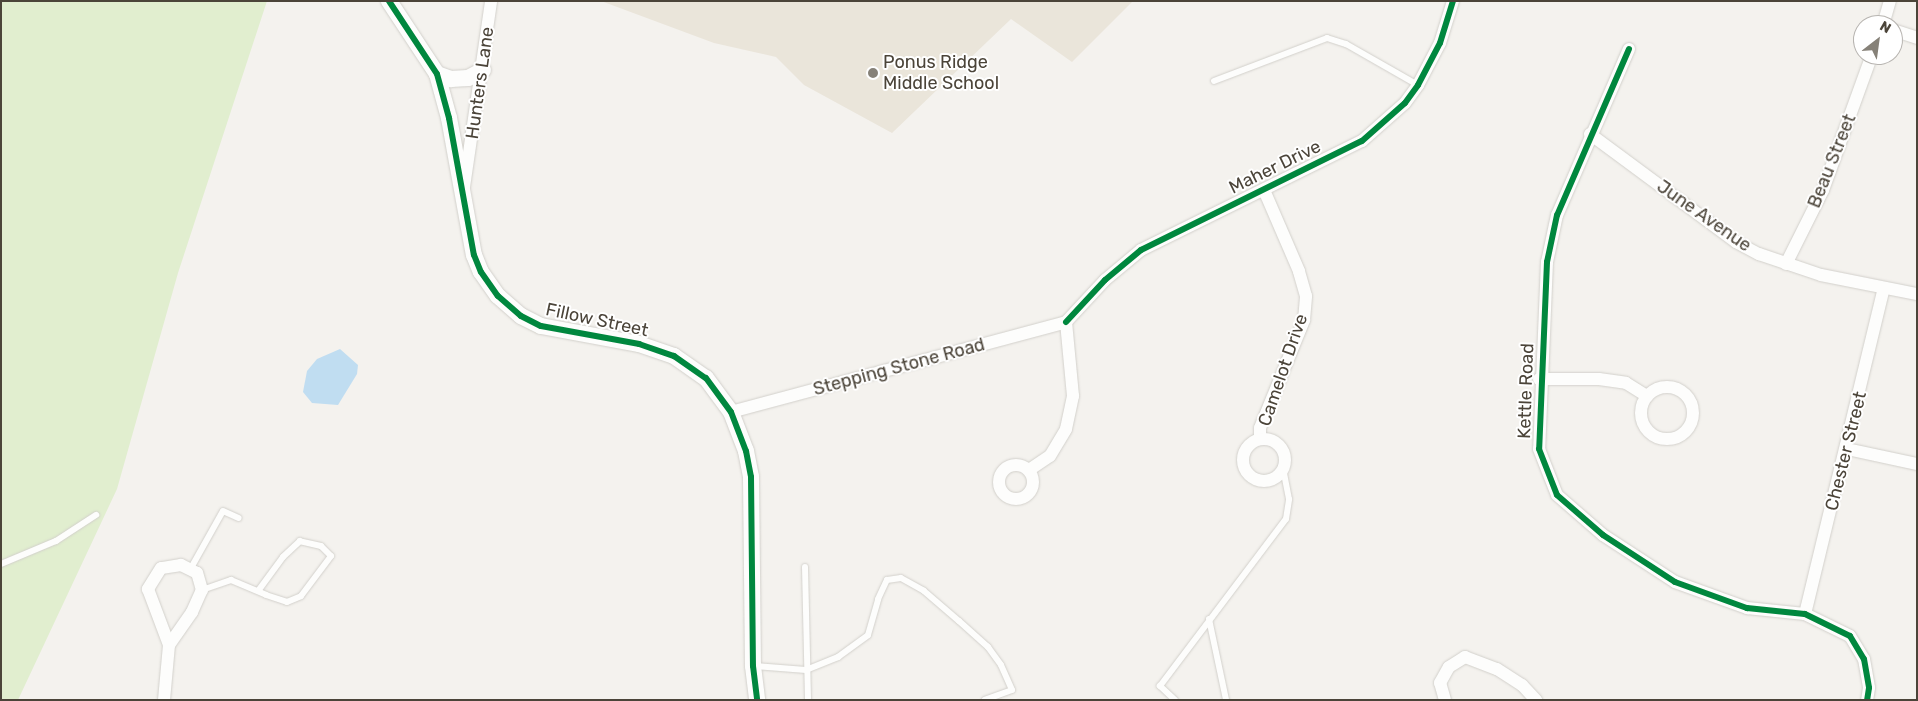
<!DOCTYPE html>
<html>
<head>
<meta charset="utf-8">
<style>
  body { margin:0 }
  #map { position:relative; width:1918px; height:701px; overflow:hidden; background:#f4f2ee; font-family:Rubik,sans-serif }
  div>[style] { position:absolute }
  .education>* { inset:0; background:#eae5da }
  .green>* { inset:0; background:#e1eecf }
  .water>* { inset:0; background:#c0ddf1 }
  .roads { filter:drop-shadow(0 0 1px #d2d0cb) drop-shadow(0 0 1px #d2d0cb) }
  .service>* { height:6px; margin:-3px; padding:0 3px; transform-origin:3px; border-radius:3px; background:#fdfdfc }
  .minor>* { height:12px; margin:-6px; padding:0 6px; transform-origin:6px; border-radius:6px; background:#fdfdfc }
  .minor>.ring { margin:-6px; padding:0; box-sizing:content-box; background:none; border:12px solid #fdfdfc; border-radius:50% }
  .tertiary>* { height:16px; margin:-8px; padding:0 8px; transform-origin:8px; border-radius:8px; background:#fdfdfc }
  .cycleway>* { height:6px; margin:-3px; padding:0 3px; transform-origin:3px; border-radius:3px; background:#00873e }
  .dots>* { width:14px; height:14px; translate:-50% -50%; box-sizing:border-box; border:2px solid #fff; border-radius:50% }
  span { translate:-50% -50%; white-space:nowrap; text-align:center; line-height:1.15; -webkit-text-stroke:4px #fff; paint-order:stroke }
  .poi-label { font-size:18px; color:#4b4439 }
  .left { translate:0 -50%; text-align:left }
  .street-label { font-size:18px; color:#4b4439 }
  .frame { position:absolute; inset:0; border:2px solid #4b4439; pointer-events:none }
  .north { position:absolute; left:1853px; top:15px; width:50px; height:50px; box-sizing:border-box; background:#fff; border:1px solid #b7b4b0; border-radius:50%; rotate:30deg; font-size:14px; font-weight:700; line-height:20px; text-align:center; color:#4b4439 }
  .north::after { content:''; display:block; margin:auto; width:18px; height:22px; background:#868178; clip-path:polygon(50% 0,100% 100%,50% 72%,0 100%) }
</style>
</head>
<body>
<div id="map">
  <div class="education">
    <i style="clip-path:polygon(601px 1px,1133px 1px,1072px 62px,1011px 19px,892px 133px,804px 85px,776px 57px,714px 43px)"></i>
  </div>
  <div class="green">
    <i style="clip-path:polygon(1px 1px,267px 1px,178px 273px,117px 489px,18px 700px,1px 700px)"></i>
  </div>
  <div class="water">
    <i style="clip-path:polygon(340px 349px,358px 365px,357px 374px,338px 405px,312px 403px,303px 392px,307px 371px,317px 359px)"></i>
  </div>
  <div class="roads">
    <div class="service">
      <i style="left:1214px;top:81px;width:121px;rotate:-20.8deg"></i>
      <i style="left:1327px;top:38px;width:20px;rotate:18deg"></i>
      <i style="left:1346px;top:44px;width:83px;rotate:29.7deg"></i>
      <i style="left:1px;top:564px;width:60px;rotate:-22.7deg"></i>
      <i style="left:56px;top:541px;width:48px;rotate:-33deg"></i>
      <i style="left:805px;top:567px;width:133px;rotate:88.7deg"></i>
      <i style="left:191px;top:568px;width:65px;rotate:-60.7deg"></i>
      <i style="left:223px;top:511px;width:17px;rotate:24deg"></i>
      <i style="left:202px;top:590px;width:31px;rotate:-19deg"></i>
      <i style="left:231px;top:580px;width:38px;rotate:23deg"></i>
      <i style="left:266px;top:595px;width:22px;rotate:18deg"></i>
      <i style="left:287px;top:602px;width:15px;rotate:-23deg"></i>
      <i style="left:301px;top:596px;width:50px;rotate:-53.1deg"></i>
      <i style="left:331px;top:556px;width:14px;rotate:-135deg"></i>
      <i style="left:321px;top:546px;width:22px;rotate:-167deg"></i>
      <i style="left:300px;top:541px;width:23px;rotate:137deg"></i>
      <i style="left:283px;top:557px;width:42px;rotate:126.3deg"></i>
      <i style="left:1209px;top:619px;width:83px;rotate:78.1deg"></i>
      <i style="left:755px;top:666px;width:51px;rotate:4.5deg"></i>
      <i style="left:806px;top:670px;width:35px;rotate:-22deg"></i>
      <i style="left:838px;top:657px;width:37px;rotate:-36deg"></i>
      <i style="left:868px;top:635px;width:37px;rotate:-74deg"></i>
      <i style="left:878px;top:599px;width:21px;rotate:-65deg"></i>
      <i style="left:887px;top:580px;width:14px;rotate:-8deg"></i>
      <i style="left:901px;top:578px;width:26px;rotate:29deg"></i>
      <i style="left:924px;top:591px;width:46px;rotate:40.6deg"></i>
      <i style="left:959px;top:621px;width:39px;rotate:42deg"></i>
      <i style="left:988px;top:647px;width:22px;rotate:54deg"></i>
      <i style="left:1001px;top:665px;width:27px;rotate:66deg"></i>
      <i style="left:1012px;top:690px;width:29px;rotate:160deg"></i>
      <i style="left:1175px;top:700px;width:21px;rotate:-137deg"></i>
      <i style="left:1160px;top:686px;width:209px;rotate:-53deg"></i>
      <i style="left:1286px;top:519px;width:20px;rotate:-81deg"></i>
      <i style="left:1289px;top:499px;width:32px;rotate:-101deg"></i>
    </div>
    <div class="minor">
      <i style="left:1883px;top:25px;width:25px;rotate:-74deg"></i>
      <i style="left:1893px;top:30px;width:25px;rotate:18deg"></i>
      <i style="left:1629px;top:49px;width:181px;rotate:113.4deg"></i>
      <i style="left:1557px;top:215px;width:48px;rotate:102deg"></i>
      <i style="left:1547px;top:262px;width:187px;rotate:92.4deg"></i>
      <i style="left:1539px;top:449px;width:49px;rotate:68.6deg"></i>
      <i style="left:1557px;top:495px;width:61px;rotate:41deg"></i>
      <i style="left:1603px;top:535px;width:86px;rotate:33.1deg"></i>
      <i style="left:1675px;top:582px;width:77px;rotate:19.9deg"></i>
      <i style="left:1747px;top:608px;width:58px;rotate:5.9deg"></i>
      <i style="left:1805px;top:614px;width:50px;rotate:26.1deg"></i>
      <i style="left:1850px;top:636px;width:27px;rotate:59deg"></i>
      <i style="left:1864px;top:659px;width:29px;rotate:80deg"></i>
      <i style="left:1869px;top:688px;width:12px;rotate:99deg"></i>
      <i style="left:1590px;top:134px;width:182px;rotate:36.5deg"></i>
      <i style="left:1736px;top:242px;width:26px;rotate:28deg"></i>
      <i style="left:1759px;top:254px;width:65px;rotate:18.7deg"></i>
      <i style="left:1821px;top:275px;width:98px;rotate:11.2deg"></i>
      <i style="left:464px;top:187px;width:188px;rotate:-81.7deg"></i>
      <i style="left:1786px;top:264px;width:83px;rotate:-63.4deg"></i>
      <i style="left:1823px;top:190px;width:144px;rotate:-70.1deg"></i>
      <i style="left:1066px;top:322px;width:57px;rotate:-47.1deg"></i>
      <i style="left:1105px;top:280px;width:47px;rotate:-39.8deg"></i>
      <i style="left:1141px;top:250px;width:246px;rotate:-26.3deg"></i>
      <i style="left:1362px;top:141px;width:57px;rotate:-41.5deg"></i>
      <i style="left:1405px;top:103px;width:22px;rotate:-54deg"></i>
      <i style="left:1418px;top:85px;width:47px;rotate:-62.4deg"></i>
      <i style="left:1440px;top:43px;width:44px;rotate:-72.8deg"></i>
      <i style="left:1539px;top:379px;width:60px"></i>
      <i style="left:1599px;top:379px;width:27px;rotate:8deg"></i>
      <i style="left:1626px;top:383px;width:25px;rotate:32deg"></i>
      <i class="ring" style="left:1641px;top:387px;width:40px;height:40px"></i>
      <i style="left:731px;top:412px;width:347px;rotate:-15deg"></i>
      <i style="left:1260px;top:439px;width:11px;rotate:-90deg"></i>
      <i style="left:1260px;top:428px;width:117px;rotate:-67.8deg"></i>
      <i style="left:1304px;top:320px;width:24px;rotate:-85deg"></i>
      <i style="left:1306px;top:296px;width:26px;rotate:-106deg"></i>
      <i style="left:1299px;top:271px;width:88px;rotate:-113.4deg"></i>
      <i class="ring" style="left:1243px;top:439px;width:30px;height:30px"></i>
      <i style="left:1847px;top:449px;width:72px;rotate:12.1deg"></i>
      <i class="ring" style="left:999px;top:465px;width:22px;height:22px"></i>
      <i style="left:1029px;top:470px;width:25px;rotate:-34deg"></i>
      <i style="left:1050px;top:456px;width:31px;rotate:-59deg"></i>
      <i style="left:1066px;top:429px;width:34px;rotate:-78deg"></i>
      <i style="left:1073px;top:396px;width:74px;rotate:-95.4deg"></i>
      <i style="left:1805px;top:614px;width:335px;rotate:-76.4deg"></i>
      <i style="left:164px;top:700px;width:55px;rotate:-84.8deg"></i>
      <i style="left:169px;top:645px;width:40px;rotate:-55.1deg"></i>
      <i style="left:192px;top:612px;width:24px;rotate:-66deg"></i>
      <i style="left:202px;top:590px;width:18px;rotate:-106deg"></i>
      <i style="left:197px;top:573px;width:18px;rotate:-153deg"></i>
      <i style="left:181px;top:565px;width:20px;rotate:171deg"></i>
      <i style="left:161px;top:568px;width:25px;rotate:122deg"></i>
      <i style="left:148px;top:589px;width:60px;rotate:69.4deg"></i>
      <i style="left:1445px;top:700px;width:18px;rotate:-106deg"></i>
      <i style="left:1440px;top:683px;width:18px;rotate:-61deg"></i>
      <i style="left:1449px;top:667px;width:19px;rotate:-32deg"></i>
      <i style="left:1465px;top:657px;width:34px;rotate:21deg"></i>
      <i style="left:1497px;top:669px;width:30px;rotate:33deg"></i>
      <i style="left:1522px;top:685px;width:21px;rotate:47deg"></i>
    </div>
    <div class="tertiary">
      <i style="left:389px;top:1px;width:87px;rotate:56.7deg"></i>
      <i style="left:437px;top:74px;width:46px;rotate:74.7deg"></i>
      <i style="left:449px;top:118px;width:139px;rotate:79.7deg"></i>
      <i style="left:474px;top:255px;width:18px;rotate:68deg"></i>
      <i style="left:481px;top:272px;width:29px;rotate:55deg"></i>
      <i style="left:498px;top:296px;width:30px;rotate:41deg"></i>
      <i style="left:521px;top:316px;width:22px;rotate:27deg"></i>
      <i style="left:541px;top:326px;width:100px;rotate:10.4deg"></i>
      <i style="left:639px;top:344px;width:37px;rotate:19deg"></i>
      <i style="left:674px;top:356px;width:39px;rotate:35deg"></i>
      <i style="left:706px;top:378px;width:42px;rotate:53.7deg"></i>
      <i style="left:731px;top:412px;width:42px;rotate:69deg"></i>
      <i style="left:746px;top:451px;width:26px;rotate:79deg"></i>
      <i style="left:751px;top:477px;width:189px;rotate:89.4deg"></i>
      <i style="left:753px;top:666px;width:34px;rotate:83deg"></i>
      <i style="left:437px;top:74px;width:15px;rotate:20deg"></i>
      <i style="left:451px;top:79px;width:17px;rotate:-3deg"></i>
      <i style="left:468px;top:78px;width:17px;rotate:-28deg"></i>
    </div>
  </div>
  <div class="cycleway">
    <i style="left:389px;top:1px;width:87px;rotate:56.7deg"></i>
    <i style="left:437px;top:74px;width:46px;rotate:74.7deg"></i>
    <i style="left:449px;top:118px;width:139px;rotate:79.7deg"></i>
    <i style="left:474px;top:255px;width:18px;rotate:68deg"></i>
    <i style="left:481px;top:272px;width:29px;rotate:55deg"></i>
    <i style="left:498px;top:296px;width:30px;rotate:41deg"></i>
    <i style="left:521px;top:316px;width:22px;rotate:27deg"></i>
    <i style="left:541px;top:326px;width:100px;rotate:10.4deg"></i>
    <i style="left:639px;top:344px;width:37px;rotate:19deg"></i>
    <i style="left:674px;top:356px;width:39px;rotate:35deg"></i>
    <i style="left:706px;top:378px;width:42px;rotate:53.7deg"></i>
    <i style="left:731px;top:412px;width:42px;rotate:69deg"></i>
    <i style="left:746px;top:451px;width:26px;rotate:79deg"></i>
    <i style="left:751px;top:477px;width:189px;rotate:89.4deg"></i>
    <i style="left:753px;top:666px;width:34px;rotate:83deg"></i>
    <i style="left:1629px;top:49px;width:181px;rotate:113.4deg"></i>
    <i style="left:1557px;top:215px;width:48px;rotate:102deg"></i>
    <i style="left:1547px;top:262px;width:187px;rotate:92.4deg"></i>
    <i style="left:1539px;top:449px;width:49px;rotate:68.6deg"></i>
    <i style="left:1557px;top:495px;width:61px;rotate:41deg"></i>
    <i style="left:1603px;top:535px;width:86px;rotate:33.1deg"></i>
    <i style="left:1675px;top:582px;width:77px;rotate:19.9deg"></i>
    <i style="left:1747px;top:608px;width:58px;rotate:5.9deg"></i>
    <i style="left:1805px;top:614px;width:50px;rotate:26.1deg"></i>
    <i style="left:1850px;top:636px;width:27px;rotate:59deg"></i>
    <i style="left:1864px;top:659px;width:29px;rotate:80deg"></i>
    <i style="left:1869px;top:688px;width:12px;rotate:99deg"></i>
    <i style="left:1066px;top:322px;width:57px;rotate:-47.1deg"></i>
    <i style="left:1105px;top:280px;width:47px;rotate:-39.8deg"></i>
    <i style="left:1141px;top:250px;width:246px;rotate:-26.3deg"></i>
    <i style="left:1362px;top:141px;width:57px;rotate:-41.5deg"></i>
    <i style="left:1405px;top:103px;width:22px;rotate:-54deg"></i>
    <i style="left:1418px;top:85px;width:47px;rotate:-62.4deg"></i>
    <i style="left:1440px;top:43px;width:44px;rotate:-72.8deg"></i>
  </div>
  <div class="dots">
    <i style="left:873px;top:73px;background:#868178"></i>
  </div>
  <div class="poi-label">
    <span class="left" style="left:883px;top:73px">Ponus Ridge<br>Middle School</span>
  </div>
  <div class="street-label">
    <span style="left:480px;top:83px;rotate:-82deg">Hunters Lane</span>
    <span style="left:1832px;top:161px;rotate:-68deg">Beau Street</span>
    <span style="left:1275px;top:167px;rotate:-26deg">Maher Drive</span>
    <span style="left:1704px;top:216px;rotate:35deg">June Avenue</span>
    <span style="left:597px;top:320px;rotate:12deg">Fillow Street</span>
    <span style="left:899px;top:367px;rotate:-15deg">Stepping Stone Road</span>
    <span style="left:1283px;top:370px;rotate:-71deg">Camelot Drive</span>
    <span style="left:1526px;top:391px;rotate:-88deg">Kettle Road</span>
    <span style="left:1846px;top:451px;rotate:-76deg">Chester Street</span>
  </div>
  <div class="frame"></div>
  <div class="north">N</div>
</div>
</body>
</html>
